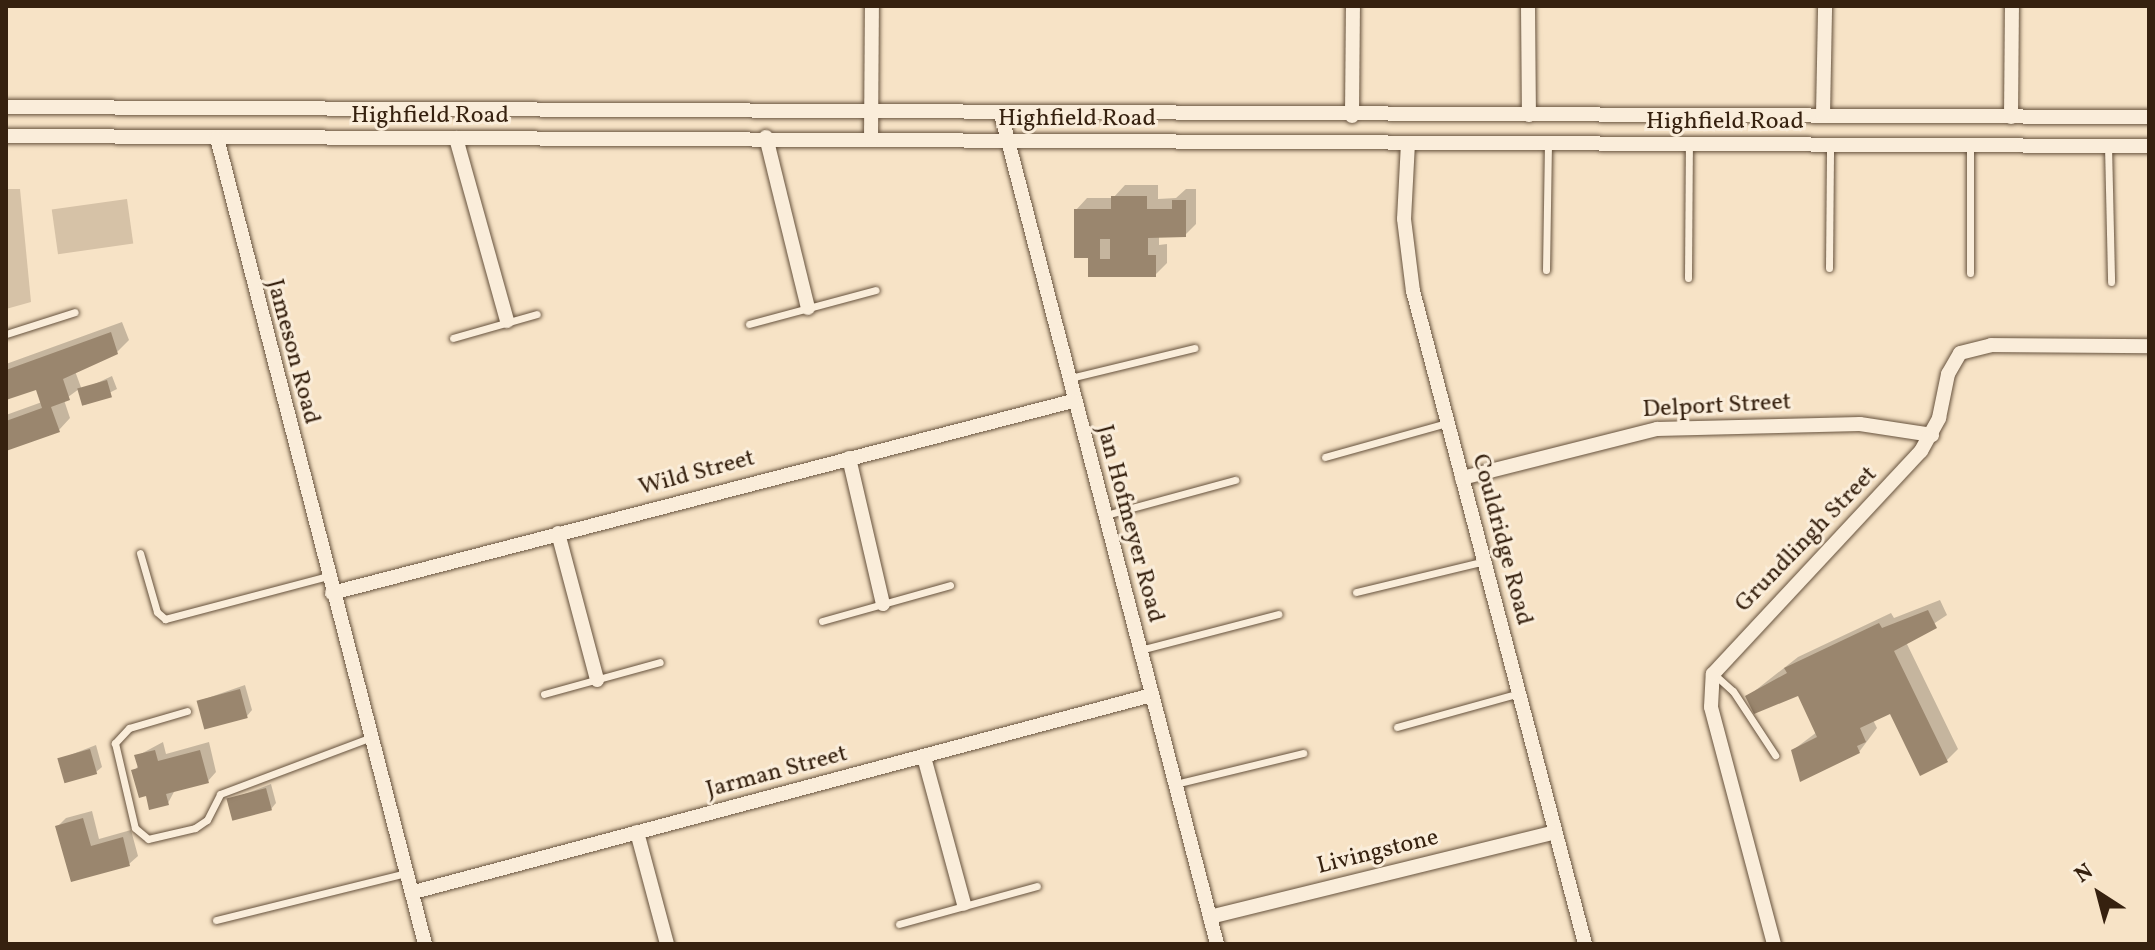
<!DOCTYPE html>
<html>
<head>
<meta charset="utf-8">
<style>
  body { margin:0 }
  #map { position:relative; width:2155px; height:950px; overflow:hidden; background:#f7e3c6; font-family:Vollkorn,serif }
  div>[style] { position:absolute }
  .green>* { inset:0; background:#d6c2a7; transform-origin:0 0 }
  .shadow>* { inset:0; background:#0003 }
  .building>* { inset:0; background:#9a866e; transform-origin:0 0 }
  .roads { filter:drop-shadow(0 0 2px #66523d) drop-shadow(0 0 2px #66523d) }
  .service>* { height:7px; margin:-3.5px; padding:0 3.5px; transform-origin:3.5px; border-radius:3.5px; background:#faedda }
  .minor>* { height:14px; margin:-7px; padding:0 7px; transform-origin:7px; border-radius:7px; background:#faedda }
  span { translate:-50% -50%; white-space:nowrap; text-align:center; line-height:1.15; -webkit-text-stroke:6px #faedda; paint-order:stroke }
  .street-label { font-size:24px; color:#36210f }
  .frame { position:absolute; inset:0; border:8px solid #36210f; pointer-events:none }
  .north { position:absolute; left:2059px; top:854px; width:80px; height:80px; -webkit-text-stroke:6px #faedda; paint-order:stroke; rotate:324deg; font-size:22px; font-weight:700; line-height:32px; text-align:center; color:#36210f }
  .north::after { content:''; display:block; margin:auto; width:28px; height:36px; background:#36210f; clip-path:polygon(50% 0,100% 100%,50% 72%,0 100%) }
</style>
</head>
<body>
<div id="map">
  <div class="green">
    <i style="clip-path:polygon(6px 189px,20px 189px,31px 302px,6px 309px)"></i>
    <i style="left:127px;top:199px;width:45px;height:76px;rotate:82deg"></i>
  </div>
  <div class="shadow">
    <i style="clip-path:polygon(1125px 185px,1158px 185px,1158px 199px,1176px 198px,1186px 189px,1196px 189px,1196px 224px,1185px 235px,1159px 236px,1159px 245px,1167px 244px,1167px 263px,1155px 275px,1090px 275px,1090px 256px,1076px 210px,1087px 198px,1113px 198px)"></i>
    <i style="clip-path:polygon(122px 322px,129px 340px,117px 352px,75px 371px,82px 390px,112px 376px,117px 389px,85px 405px,79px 389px,64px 400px,70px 418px,59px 430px,6px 449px,6px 415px,42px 402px,37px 387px,6px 398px,6px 364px)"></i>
    <i style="clip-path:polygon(1940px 600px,1947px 615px,1906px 642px,1958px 749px,1946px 761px,1890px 712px,1873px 720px,1877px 728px,1859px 752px,1793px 750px,1817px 732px,1799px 694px,1747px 697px,1798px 657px,1891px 613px,1894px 618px)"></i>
    <i style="clip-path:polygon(245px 685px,252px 710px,247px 716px,199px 701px)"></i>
    <i style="clip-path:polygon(163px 742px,166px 754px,209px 742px,216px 772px,208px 781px,175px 790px,168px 803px,147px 794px,134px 771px,139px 765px,137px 756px)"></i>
    <i style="clip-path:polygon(96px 745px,102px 767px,96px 772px,60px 759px)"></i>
    <i style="clip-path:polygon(271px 784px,276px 803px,271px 809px,229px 800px)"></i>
    <i style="clip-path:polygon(92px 811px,99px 839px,131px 830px,138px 856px,129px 864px,72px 880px,58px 826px,66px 818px)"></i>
  </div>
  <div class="building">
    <i style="clip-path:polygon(evenodd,1111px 196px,1147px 196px,1147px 209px,1172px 209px,1172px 200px,1186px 200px,1186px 237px,1148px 238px,1148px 255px,1156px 255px,1156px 277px,1088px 277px,1088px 258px,1074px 258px,1074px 209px,1111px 209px,1111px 196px,1100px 239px,1110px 239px,1110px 259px,1100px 259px,1100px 239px)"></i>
    <i style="clip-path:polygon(111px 332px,118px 354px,63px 379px,70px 400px,51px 407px,60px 432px,6px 451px,6px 421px,42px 408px,36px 390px,6px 400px,6px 370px)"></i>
    <i style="left:107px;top:380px;width:18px;height:31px;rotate:74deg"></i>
    <i style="clip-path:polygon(1928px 610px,1937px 628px,1894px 651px,1948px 762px,1920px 776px,1890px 714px,1860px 728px,1866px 742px,1857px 746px,1860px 753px,1800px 782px,1791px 750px,1817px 737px,1798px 696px,1754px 714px,1745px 696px,1787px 673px,1784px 668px,1879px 623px,1882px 628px)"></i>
    <i style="left:240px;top:689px;width:30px;height:45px;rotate:75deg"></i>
    <i style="left:90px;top:749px;width:26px;height:34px;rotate:74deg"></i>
    <i style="clip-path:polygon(155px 750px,158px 761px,200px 750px,209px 783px,166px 794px,169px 805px,149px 810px,146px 796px,139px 798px,131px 770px,138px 768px,134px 755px)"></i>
    <i style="left:266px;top:788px;width:23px;height:41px;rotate:75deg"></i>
    <i style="clip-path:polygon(83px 818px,91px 846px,123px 837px,130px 866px,71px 882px,55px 826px)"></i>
  </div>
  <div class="roads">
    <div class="service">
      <i style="left:2108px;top:145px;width:137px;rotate:88.7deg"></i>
      <i style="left:1829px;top:268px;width:124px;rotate:-89.5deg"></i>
      <i style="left:1546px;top:270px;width:126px;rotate:-89.1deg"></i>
      <i style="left:1970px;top:273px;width:127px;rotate:-90deg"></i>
      <i style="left:1688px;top:278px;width:133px;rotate:-89.6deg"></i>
      <i style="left:749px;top:324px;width:131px;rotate:-15deg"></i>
      <i style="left:6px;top:334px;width:72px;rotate:-17.7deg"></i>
      <i style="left:453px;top:338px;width:87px;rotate:-15.9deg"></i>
      <i style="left:1070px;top:378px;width:128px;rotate:-13.6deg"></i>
      <i style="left:1325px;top:457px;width:127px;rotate:-15.6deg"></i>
      <i style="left:1106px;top:515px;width:134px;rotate:-15.2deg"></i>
      <i style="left:140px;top:553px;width:61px;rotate:73.9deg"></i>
      <i style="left:157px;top:612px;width:11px;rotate:41deg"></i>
      <i style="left:165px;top:619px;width:169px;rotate:-14.8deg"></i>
      <i style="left:1356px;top:592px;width:133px;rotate:-13.5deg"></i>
      <i style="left:822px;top:621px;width:133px;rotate:-15.7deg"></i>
      <i style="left:1140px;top:650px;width:143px;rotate:-14.6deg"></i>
      <i style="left:1715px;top:675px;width:24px;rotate:42deg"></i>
      <i style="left:1733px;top:691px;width:77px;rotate:56.7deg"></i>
      <i style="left:544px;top:694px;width:120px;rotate:-15.4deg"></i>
      <i style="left:187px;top:711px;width:60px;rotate:163.7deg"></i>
      <i style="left:129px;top:728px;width:21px;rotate:133deg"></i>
      <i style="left:115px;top:743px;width:87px;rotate:76.8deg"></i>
      <i style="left:135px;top:828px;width:17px;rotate:40deg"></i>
      <i style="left:148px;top:839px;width:48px;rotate:-13.2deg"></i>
      <i style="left:195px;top:828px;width:14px;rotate:-34deg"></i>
      <i style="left:207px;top:820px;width:29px;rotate:-63deg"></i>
      <i style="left:220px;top:794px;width:162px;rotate:-20.6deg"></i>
      <i style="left:1397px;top:727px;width:128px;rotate:-15.5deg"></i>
      <i style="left:1175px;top:784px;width:132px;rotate:-13.6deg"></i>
      <i style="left:216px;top:920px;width:196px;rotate:-13.9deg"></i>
      <i style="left:899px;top:924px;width:143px;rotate:-15.4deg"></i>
    </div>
    <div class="minor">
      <i style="left:1528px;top:6px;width:109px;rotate:89.5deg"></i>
      <i style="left:6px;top:107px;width:2143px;rotate:0.27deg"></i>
      <i style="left:1001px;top:114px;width:858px;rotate:75.41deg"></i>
      <i style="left:1823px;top:115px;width:109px;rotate:-88.9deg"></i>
      <i style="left:1352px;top:116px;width:110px;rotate:-89.5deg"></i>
      <i style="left:2011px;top:117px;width:111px;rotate:-89.5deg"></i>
      <i style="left:6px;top:136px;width:2143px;rotate:0.27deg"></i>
      <i style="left:766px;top:137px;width:176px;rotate:76.2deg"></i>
      <i style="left:217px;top:138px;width:832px;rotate:75.53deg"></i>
      <i style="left:456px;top:138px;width:190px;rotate:74.4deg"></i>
      <i style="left:871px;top:140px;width:134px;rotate:-89.6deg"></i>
      <i style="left:1408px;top:143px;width:76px;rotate:93deg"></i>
      <i style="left:1404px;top:219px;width:73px;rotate:82.9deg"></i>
      <i style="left:1413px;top:291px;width:675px;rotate:75.24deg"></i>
      <i style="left:849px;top:458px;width:150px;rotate:76.9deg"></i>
      <i style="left:1462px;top:478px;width:201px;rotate:-14.1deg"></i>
      <i style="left:1657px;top:429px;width:203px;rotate:-1.4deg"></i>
      <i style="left:1860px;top:424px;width:73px;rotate:8.7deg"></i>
      <i style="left:558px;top:533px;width:152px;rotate:75.1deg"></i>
      <i style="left:332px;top:593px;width:765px;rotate:-14.53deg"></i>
      <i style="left:924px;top:757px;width:152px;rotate:74.8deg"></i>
      <i style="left:637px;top:832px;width:116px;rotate:75deg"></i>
      <i style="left:414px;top:892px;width:764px;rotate:-14.95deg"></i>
      <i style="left:1210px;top:917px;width:355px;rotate:-13.8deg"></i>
      <i style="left:1774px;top:944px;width:245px;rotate:-104.9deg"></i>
      <i style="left:1711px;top:707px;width:33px;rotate:-87deg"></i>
      <i style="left:1713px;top:674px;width:305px;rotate:-47deg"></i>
      <i style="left:1921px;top:451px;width:38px;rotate:-61deg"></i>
      <i style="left:1939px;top:418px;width:45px;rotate:-78.4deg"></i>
      <i style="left:1948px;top:374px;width:24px;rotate:-60deg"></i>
      <i style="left:1960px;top:353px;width:32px;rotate:-14deg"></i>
      <i style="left:1991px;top:345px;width:158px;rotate:0.4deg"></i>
    </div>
  </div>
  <div class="street-label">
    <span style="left:430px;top:117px">Highfield Road</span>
    <span style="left:1077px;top:120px">Highfield Road</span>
    <span style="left:1725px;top:123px">Highfield Road</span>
    <span style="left:292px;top:352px;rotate:75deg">Jameson Road</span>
    <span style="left:1717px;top:407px;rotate:-3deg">Delport Street</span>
    <span style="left:697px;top:474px;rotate:-15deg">Wild Street</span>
    <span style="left:1129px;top:524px;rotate:75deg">Jan Hofmeyer Road</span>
    <span style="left:1501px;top:540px;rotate:75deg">Couldridge Road</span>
    <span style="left:1807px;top:540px;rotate:-46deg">Grundlingh Street</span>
    <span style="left:777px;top:773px;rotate:-15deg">Jarman Street</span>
    <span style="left:1378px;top:853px;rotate:-14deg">Livingstone</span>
  </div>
  <div class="frame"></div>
  <div class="north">N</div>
</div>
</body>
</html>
